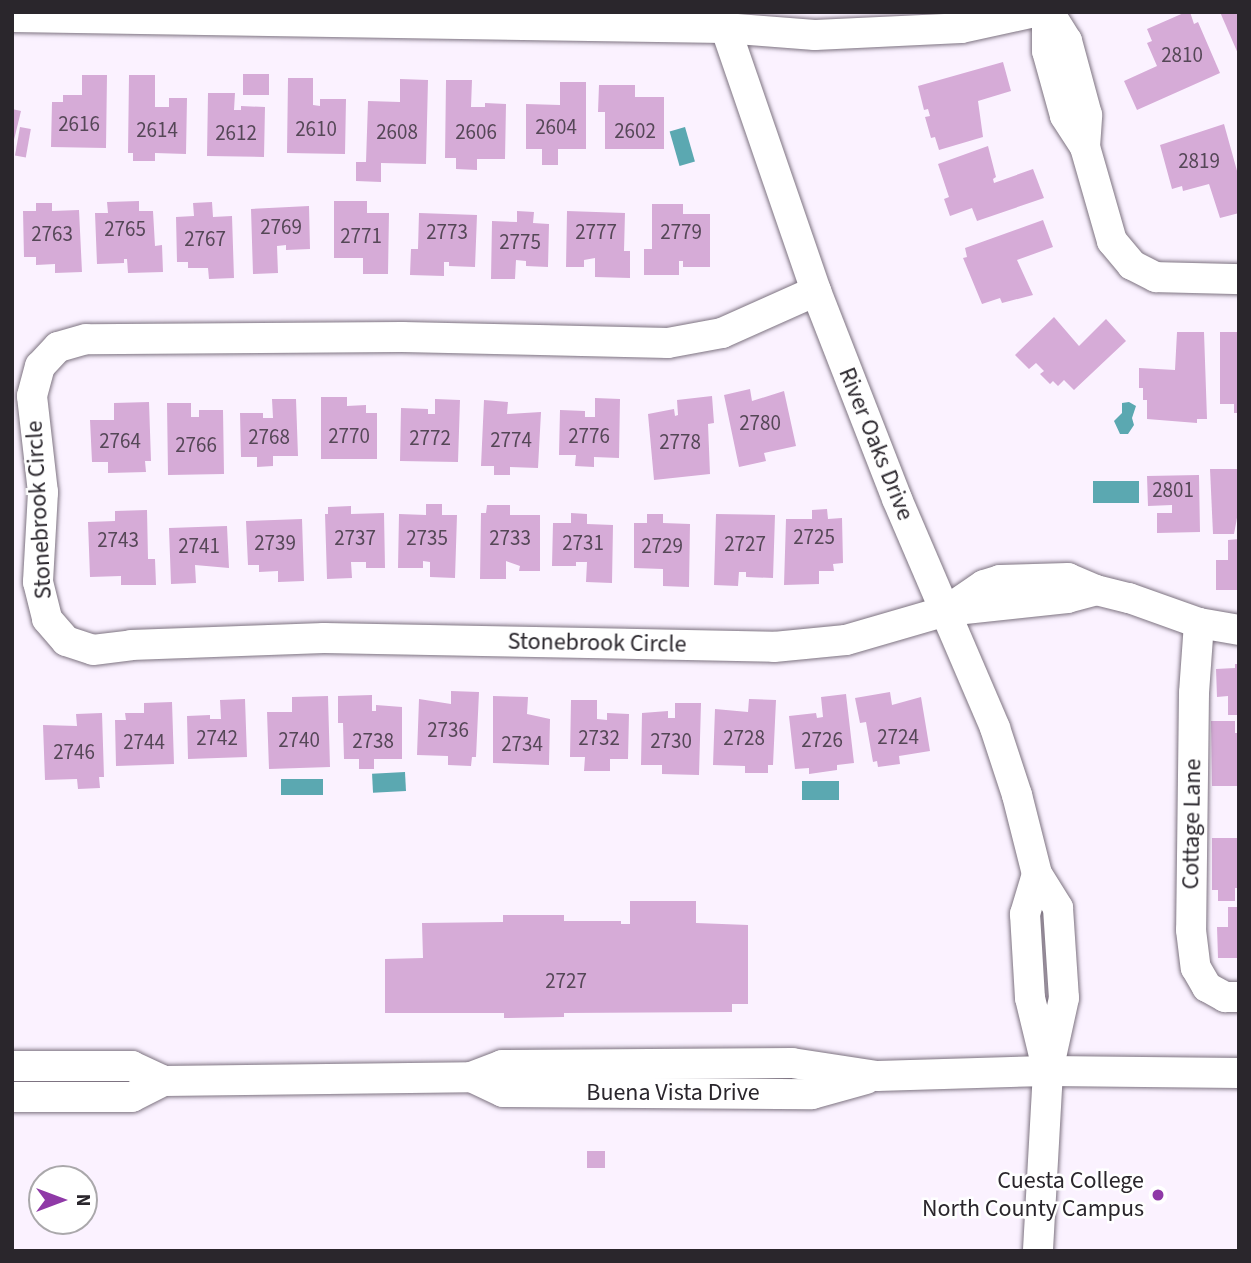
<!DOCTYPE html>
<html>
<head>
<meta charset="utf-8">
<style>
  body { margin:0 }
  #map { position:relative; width:1251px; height:1263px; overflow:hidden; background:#fbf2ff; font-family:"Source Sans 3",sans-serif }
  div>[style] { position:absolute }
  .water>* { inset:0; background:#5ba8b1; transform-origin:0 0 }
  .building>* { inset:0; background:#d6abd7; transform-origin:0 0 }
  .roads { filter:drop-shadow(0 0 2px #7d7381) drop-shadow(0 0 2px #7d7381) }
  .minor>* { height:30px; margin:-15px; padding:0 15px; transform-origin:15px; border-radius:15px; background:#fff }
  .dots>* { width:19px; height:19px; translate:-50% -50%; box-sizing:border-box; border:4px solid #fff; border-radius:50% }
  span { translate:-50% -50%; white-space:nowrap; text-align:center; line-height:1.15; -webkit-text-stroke:5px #fff; paint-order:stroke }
  .number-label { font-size:21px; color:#554757 }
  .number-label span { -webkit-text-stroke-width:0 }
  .street-label { font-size:24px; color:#2a262c }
  .poi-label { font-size:24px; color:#2a262c }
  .right { translate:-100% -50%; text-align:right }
  .frame { position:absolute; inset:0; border:14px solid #2a262c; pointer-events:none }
  .north { position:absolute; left:28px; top:1165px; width:70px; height:70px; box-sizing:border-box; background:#fff; border:2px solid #aaa8ab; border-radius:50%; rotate:90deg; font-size:19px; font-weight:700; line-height:28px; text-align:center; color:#2a262c }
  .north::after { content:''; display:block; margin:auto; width:24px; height:32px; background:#8f39a7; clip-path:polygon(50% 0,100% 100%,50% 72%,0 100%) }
</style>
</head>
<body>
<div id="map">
  <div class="water">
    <i style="left:685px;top:127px;width:36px;height:16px;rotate:74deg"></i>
    <i style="clip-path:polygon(1129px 402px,1136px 406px,1132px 418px,1134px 425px,1128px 434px,1120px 434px,1114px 421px,1122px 413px,1122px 403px)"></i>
    <i style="left:1093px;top:481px;width:46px;height:22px"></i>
    <i style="left:405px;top:772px;width:19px;height:33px;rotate:87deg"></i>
    <i style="left:323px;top:779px;width:16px;height:42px;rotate:90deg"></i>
    <i style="left:802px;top:781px;width:37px;height:19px"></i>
  </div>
  <div class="building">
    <i style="clip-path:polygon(1186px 12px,1190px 12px,1194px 24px,1198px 22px,1220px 73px,1137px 110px,1124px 81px,1157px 66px,1147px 43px,1152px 41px,1147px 29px)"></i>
    <i style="clip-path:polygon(1220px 12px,1239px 12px,1239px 56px)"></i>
    <i style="clip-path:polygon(1003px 62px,1011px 91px,978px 101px,983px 137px,939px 150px,935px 137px,931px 138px,925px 117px,930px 116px,928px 109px,924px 110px,918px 86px)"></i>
    <i style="left:269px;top:74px;width:21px;height:26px;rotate:90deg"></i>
    <i style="clip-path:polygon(82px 75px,107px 75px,106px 148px,51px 147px,52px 102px,63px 102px,63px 95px,82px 95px)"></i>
    <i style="clip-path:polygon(129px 75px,155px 75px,155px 107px,169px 107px,169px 98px,187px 98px,186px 154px,155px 153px,155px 161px,133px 161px,133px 153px,128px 153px)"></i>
    <i style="clip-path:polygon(288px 78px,313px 78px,313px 105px,320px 106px,320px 99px,346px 99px,345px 154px,287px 153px)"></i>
    <i style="clip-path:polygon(400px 79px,428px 80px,426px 164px,381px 163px,381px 182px,356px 181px,356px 162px,366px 162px,368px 101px,400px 102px)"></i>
    <i style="clip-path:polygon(446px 80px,472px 80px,471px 107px,485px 107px,485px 103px,506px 104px,505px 159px,477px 159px,477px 170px,456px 169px,456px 158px,445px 158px)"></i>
    <i style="clip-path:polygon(560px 82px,586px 82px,586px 149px,558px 149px,558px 165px,542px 165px,542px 149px,526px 149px,526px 104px,560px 105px)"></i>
    <i style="clip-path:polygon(599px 85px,635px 85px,635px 97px,664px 97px,664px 149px,605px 149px,605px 112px,598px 112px)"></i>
    <i style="clip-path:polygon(208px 93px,235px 93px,234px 110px,241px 110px,241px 106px,265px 107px,264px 157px,207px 156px)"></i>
    <i style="clip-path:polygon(12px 109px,21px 111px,13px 144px,12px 144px)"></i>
    <i style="clip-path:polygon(1224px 124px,1239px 178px,1239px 213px,1220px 218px,1209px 184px,1183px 191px,1182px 186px,1172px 189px,1160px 145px)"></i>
    <i style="left:20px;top:127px;width:11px;height:29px;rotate:10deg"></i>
    <i style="clip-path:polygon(988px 146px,996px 177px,993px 179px,994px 183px,1033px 169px,1044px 198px,977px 221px,972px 208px,950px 216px,944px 199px,949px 197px,938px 164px)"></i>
    <i style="clip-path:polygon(139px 201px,139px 211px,153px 211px,155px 246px,162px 245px,163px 272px,128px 273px,127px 259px,124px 259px,124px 263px,97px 264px,95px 213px,108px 213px,107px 202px)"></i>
    <i style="clip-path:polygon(334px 201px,367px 201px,367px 213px,389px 213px,388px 274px,363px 274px,363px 258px,334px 258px)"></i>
    <i style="clip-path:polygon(212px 202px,213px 217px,232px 216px,234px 278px,209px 279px,208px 268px,188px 268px,188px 262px,177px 262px,176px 217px,194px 216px,193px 203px)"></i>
    <i style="clip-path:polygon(36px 203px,52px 203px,52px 211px,79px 210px,82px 272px,55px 273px,55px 264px,36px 265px,36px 257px,24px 257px,23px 211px,36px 211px)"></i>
    <i style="clip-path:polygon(652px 204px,683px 204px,683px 214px,710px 214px,710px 267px,683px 267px,683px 261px,679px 261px,679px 275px,644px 275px,644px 249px,652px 249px)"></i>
    <i style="clip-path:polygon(309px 206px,310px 249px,286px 250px,286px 245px,277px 246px,278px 273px,253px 274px,251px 209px)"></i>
    <i style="clip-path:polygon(517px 211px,534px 212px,533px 223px,549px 224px,548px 267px,526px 266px,526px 261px,516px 260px,515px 279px,491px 279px,492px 221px,517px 222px)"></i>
    <i style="clip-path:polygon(567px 211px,625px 213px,624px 251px,630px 251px,630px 278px,595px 277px,595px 258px,584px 260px,584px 267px,566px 267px)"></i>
    <i style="clip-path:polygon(419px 213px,477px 215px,475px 267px,449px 266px,449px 262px,444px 262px,444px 276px,410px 275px,411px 249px,418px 249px)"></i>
    <i style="clip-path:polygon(1043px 220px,1053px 247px,1017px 260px,1033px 295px,1002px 303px,1000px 298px,982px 304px,963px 258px,967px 257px,965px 248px)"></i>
    <i style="clip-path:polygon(1054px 317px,1079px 346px,1106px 319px,1126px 341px,1074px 390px,1064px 380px,1058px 386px,1053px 381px,1050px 384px,1040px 374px,1044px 371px,1036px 363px,1029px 369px,1015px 355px)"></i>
    <i style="clip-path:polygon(1177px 332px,1204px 332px,1207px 419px,1197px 419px,1197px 423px,1147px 419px,1147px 400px,1143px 400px,1143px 388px,1139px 388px,1139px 368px,1175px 370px)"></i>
    <i style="clip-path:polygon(1220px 332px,1239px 332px,1239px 413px,1234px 413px,1234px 404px,1220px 404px)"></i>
    <i style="clip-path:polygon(750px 389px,752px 401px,784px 391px,796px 446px,764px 453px,766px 461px,739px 467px,724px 395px)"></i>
    <i style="clip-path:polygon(712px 396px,714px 423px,708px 424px,710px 474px,654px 480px,648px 414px,674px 409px,675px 416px,678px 415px,677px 400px)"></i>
    <i style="clip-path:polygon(321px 397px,347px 397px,347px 406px,366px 405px,366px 413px,377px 413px,377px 459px,321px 459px)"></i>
    <i style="clip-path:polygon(595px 398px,620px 399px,619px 458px,594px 457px,594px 467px,575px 466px,576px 455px,559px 455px,560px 410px,585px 411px,585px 417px,595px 417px)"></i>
    <i style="clip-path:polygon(272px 399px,296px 399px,298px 456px,273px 456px,273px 466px,257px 467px,257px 457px,241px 457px,240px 413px,263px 413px,263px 418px,273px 418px)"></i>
    <i style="clip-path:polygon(435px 399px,460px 400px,458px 462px,400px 461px,401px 408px,428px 409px,428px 414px,435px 414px)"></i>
    <i style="clip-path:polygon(484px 400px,508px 402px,507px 414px,541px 412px,538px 468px,510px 467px,510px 475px,494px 475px,494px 466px,481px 466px)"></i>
    <i style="clip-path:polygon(149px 402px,151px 461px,145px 461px,146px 472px,108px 473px,108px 462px,92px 462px,90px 420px,114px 420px,114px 403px)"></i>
    <i style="clip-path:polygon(167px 403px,191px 403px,191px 417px,199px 417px,199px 410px,223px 410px,224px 474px,168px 475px)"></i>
    <i style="clip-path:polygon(1210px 469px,1239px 469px,1239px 507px,1234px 534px,1213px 534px)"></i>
    <i style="clip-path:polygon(1199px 475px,1200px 532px,1157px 533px,1157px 513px,1172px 513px,1172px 505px,1148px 506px,1147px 476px)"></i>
    <i style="clip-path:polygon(426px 504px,442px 504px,442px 515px,457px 515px,455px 578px,430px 577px,430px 562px,423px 561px,423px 568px,398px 568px,399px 514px,426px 515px)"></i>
    <i style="clip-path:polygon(487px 505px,510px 505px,510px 515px,540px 515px,540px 571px,519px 571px,520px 566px,506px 561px,506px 579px,480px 579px,481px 513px,486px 513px)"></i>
    <i style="clip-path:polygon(351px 506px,351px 514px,384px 513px,385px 568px,366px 568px,366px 562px,351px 562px,352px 578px,327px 579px,325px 514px,328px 514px,328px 507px)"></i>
    <i style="clip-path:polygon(827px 509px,828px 519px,842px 518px,843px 563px,833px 564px,834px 571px,819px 571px,819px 584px,784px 585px,786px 519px,812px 519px,812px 510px)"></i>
    <i style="clip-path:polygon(147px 510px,148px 559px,155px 559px,156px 585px,121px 585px,121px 576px,90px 577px,88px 522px,115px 521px,115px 511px)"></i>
    <i style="clip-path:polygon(571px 513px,587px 514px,587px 524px,613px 525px,612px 583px,586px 582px,587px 562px,576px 562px,576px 566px,552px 566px,553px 523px,571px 523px)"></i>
    <i style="clip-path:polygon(647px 514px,663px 514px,663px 523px,690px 524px,689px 587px,663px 586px,663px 569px,634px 568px,634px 523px,647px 523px)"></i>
    <i style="clip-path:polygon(716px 514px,775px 515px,773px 578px,746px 577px,746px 572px,739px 572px,738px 586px,714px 585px)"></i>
    <i style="clip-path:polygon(302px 519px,304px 581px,278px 582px,278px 571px,259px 572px,259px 565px,248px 565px,246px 521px)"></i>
    <i style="clip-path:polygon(227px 526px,229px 568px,195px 565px,196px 583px,171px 584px,169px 528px)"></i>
    <i style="clip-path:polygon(1239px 539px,1239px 590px,1216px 590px,1216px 560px,1228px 560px,1228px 540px)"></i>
    <i style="clip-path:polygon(1235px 664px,1239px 664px,1239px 715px,1228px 715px,1228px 696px,1217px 697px,1216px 669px,1235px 668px)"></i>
    <i style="clip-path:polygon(451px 691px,479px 692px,476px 757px,472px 757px,471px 766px,448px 765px,448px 756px,417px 755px,419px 699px,451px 704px)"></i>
    <i style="clip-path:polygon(890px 692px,892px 705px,921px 697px,930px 751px,899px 756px,900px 764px,878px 767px,877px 761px,873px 762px,866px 722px,860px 723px,855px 698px)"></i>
    <i style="clip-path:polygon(846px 694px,854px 763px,837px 765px,837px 770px,809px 774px,809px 768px,795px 769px,789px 716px,816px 713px,817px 718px,823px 717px,821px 697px)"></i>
    <i style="clip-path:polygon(372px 695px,372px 711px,376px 711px,376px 705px,402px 707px,402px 759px,374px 759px,374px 769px,359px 769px,359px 759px,344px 759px,343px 723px,338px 723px,338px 696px)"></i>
    <i style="clip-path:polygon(328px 696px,330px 767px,269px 769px,267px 712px,292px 712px,292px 697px)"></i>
    <i style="clip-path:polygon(493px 696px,528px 697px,527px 714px,550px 719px,549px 765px,493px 763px)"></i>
    <i style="clip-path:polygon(245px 699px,247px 757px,188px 759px,187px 716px,210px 715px,210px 719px,221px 719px,220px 700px)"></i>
    <i style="clip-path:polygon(749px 699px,776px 700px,773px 765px,768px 765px,768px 773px,745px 773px,745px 766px,713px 765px,715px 709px,748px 712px)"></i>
    <i style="clip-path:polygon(571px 700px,597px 700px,597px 719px,607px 720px,607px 713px,629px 714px,628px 759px,610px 759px,610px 771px,584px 771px,585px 757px,570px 757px)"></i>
    <i style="clip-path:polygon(172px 702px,174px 764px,116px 766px,115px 720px,126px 720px,125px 713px,144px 713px,144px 703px)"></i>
    <i style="clip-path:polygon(675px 703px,701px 703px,699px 775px,662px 774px,662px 765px,641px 765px,642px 713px,668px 711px,668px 718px,675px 718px)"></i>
    <i style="clip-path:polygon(102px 713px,104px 777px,99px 777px,100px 788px,78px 789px,77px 779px,45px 780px,43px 725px,77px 726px,76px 714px)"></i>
    <i style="clip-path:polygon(1211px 721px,1235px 721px,1235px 733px,1238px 733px,1239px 786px,1212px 786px)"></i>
    <i style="clip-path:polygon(1212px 838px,1239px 838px,1239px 888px,1235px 888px,1235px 901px,1218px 901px,1218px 890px,1212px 890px)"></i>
    <i style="clip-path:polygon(630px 901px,696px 901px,696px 923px,748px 925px,748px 1004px,732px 1004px,732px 1012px,564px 1013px,564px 1017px,504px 1018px,504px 1013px,385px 1013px,385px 959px,423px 958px,422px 923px,503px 922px,503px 915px,564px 915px,564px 921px,621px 921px,621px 924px,630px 924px)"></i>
    <i style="clip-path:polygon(1228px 907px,1239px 907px,1239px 958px,1218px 958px,1217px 927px,1228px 927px)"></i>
    <i style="left:587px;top:1151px;width:18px;height:17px"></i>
  </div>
  <div class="roads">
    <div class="minor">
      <i style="left:720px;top:12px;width:295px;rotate:71deg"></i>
      <i style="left:816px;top:291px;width:223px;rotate:68.7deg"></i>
      <i style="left:897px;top:499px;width:249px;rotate:66.8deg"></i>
      <i style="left:995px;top:728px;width:71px;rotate:71.8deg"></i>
      <i style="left:1017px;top:795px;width:81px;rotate:75.8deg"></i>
      <i style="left:1037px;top:874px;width:40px;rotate:58deg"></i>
      <i style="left:1058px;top:908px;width:90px;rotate:86.2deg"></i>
      <i style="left:1064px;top:998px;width:75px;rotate:102.4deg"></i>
      <i style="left:1048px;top:1071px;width:180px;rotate:93.2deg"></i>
      <i style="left:1047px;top:12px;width:39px;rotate:90deg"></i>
      <i style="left:1047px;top:51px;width:67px;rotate:74.5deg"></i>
      <i style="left:1065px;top:116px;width:37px;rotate:57deg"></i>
      <i style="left:1085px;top:147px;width:32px;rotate:-86deg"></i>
      <i style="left:1087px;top:115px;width:77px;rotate:-105.1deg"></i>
      <i style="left:1067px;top:41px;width:34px;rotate:-122deg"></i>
      <i style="left:12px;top:17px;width:712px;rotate:0.89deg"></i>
      <i style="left:724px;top:28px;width:91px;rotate:4.4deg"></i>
      <i style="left:815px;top:35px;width:146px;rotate:-2.7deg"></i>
      <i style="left:961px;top:28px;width:76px;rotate:-12.2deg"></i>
      <i style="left:1085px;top:147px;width:98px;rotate:74deg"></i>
      <i style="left:1112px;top:241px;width:31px;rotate:50deg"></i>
      <i style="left:1132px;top:265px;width:27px;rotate:27deg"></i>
      <i style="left:1156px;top:277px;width:83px;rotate:1.4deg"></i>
      <i style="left:816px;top:291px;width:103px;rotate:155.9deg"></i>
      <i style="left:722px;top:333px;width:55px;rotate:169.5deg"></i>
      <i style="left:668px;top:343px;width:266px;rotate:-178.7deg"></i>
      <i style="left:402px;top:337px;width:316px;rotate:179.6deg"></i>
      <i style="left:86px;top:339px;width:29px;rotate:164deg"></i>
      <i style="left:58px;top:347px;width:26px;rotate:133deg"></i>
      <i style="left:40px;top:366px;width:31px;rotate:105deg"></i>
      <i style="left:32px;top:396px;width:97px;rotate:83.5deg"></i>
      <i style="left:43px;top:492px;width:90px;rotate:93.2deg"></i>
      <i style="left:38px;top:582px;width:38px;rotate:76deg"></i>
      <i style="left:47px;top:619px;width:29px;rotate:49deg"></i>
      <i style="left:66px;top:641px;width:28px;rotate:18deg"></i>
      <i style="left:93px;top:650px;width:38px;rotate:-7deg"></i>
      <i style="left:131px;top:645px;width:193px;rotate:-2.1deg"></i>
      <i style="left:324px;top:638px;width:450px;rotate:1.1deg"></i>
      <i style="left:774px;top:647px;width:72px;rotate:-5.6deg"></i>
      <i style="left:846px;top:640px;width:104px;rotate:-16.2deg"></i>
      <i style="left:946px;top:611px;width:122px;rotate:-6.1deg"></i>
      <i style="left:1067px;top:598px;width:30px;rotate:-15deg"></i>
      <i style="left:1096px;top:590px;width:30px;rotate:-157deg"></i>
      <i style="left:1068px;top:578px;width:68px;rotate:178.3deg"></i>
      <i style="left:1000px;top:580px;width:17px;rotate:163deg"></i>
      <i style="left:984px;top:585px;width:46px;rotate:145.6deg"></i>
      <i style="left:1096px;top:590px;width:34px;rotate:14deg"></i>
      <i style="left:1129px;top:598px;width:74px;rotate:19.7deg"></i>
      <i style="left:1199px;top:623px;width:41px;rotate:9.9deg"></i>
      <i style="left:1199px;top:623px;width:70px;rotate:94.1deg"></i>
      <i style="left:1194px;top:693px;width:237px;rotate:90.7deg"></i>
      <i style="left:1191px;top:930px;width:38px;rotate:83deg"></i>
      <i style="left:1196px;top:968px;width:22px;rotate:60deg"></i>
      <i style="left:1207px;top:987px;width:21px;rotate:29deg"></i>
      <i style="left:1225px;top:997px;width:14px"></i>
      <i style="left:1037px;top:874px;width:42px;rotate:106.7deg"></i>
      <i style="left:1025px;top:914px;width:84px;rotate:86.6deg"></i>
      <i style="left:1030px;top:998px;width:68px;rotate:76.4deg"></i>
      <i style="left:12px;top:1066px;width:120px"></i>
      <i style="left:132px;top:1066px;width:35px;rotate:25deg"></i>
      <i style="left:164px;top:1081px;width:307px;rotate:-0.7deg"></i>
      <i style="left:471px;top:1077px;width:33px;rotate:-21deg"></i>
      <i style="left:502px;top:1065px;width:290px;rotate:-0.4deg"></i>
      <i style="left:792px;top:1063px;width:86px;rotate:8.7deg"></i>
      <i style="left:877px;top:1076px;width:171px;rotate:-1.7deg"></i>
      <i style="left:1048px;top:1071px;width:191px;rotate:0.6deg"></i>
      <i style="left:471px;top:1077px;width:35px;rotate:25deg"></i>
      <i style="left:503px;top:1092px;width:309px;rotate:0.4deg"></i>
      <i style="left:812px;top:1094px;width:56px;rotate:-15.5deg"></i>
      <i style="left:12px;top:1097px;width:120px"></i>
      <i style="left:132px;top:1097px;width:36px;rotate:-27deg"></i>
    </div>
  </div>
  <div class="dots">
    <i style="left:1158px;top:1195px;background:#8f39a7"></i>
  </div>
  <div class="number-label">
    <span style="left:1182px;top:55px">2810</span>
    <span style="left:79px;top:124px">2616</span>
    <span style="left:556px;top:127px">2604</span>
    <span style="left:316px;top:129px">2610</span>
    <span style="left:157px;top:130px">2614</span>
    <span style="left:635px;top:131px">2602</span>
    <span style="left:397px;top:132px">2608</span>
    <span style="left:476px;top:132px">2606</span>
    <span style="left:236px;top:133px">2612</span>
    <span style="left:1199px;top:161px">2819</span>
    <span style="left:281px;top:227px">2769</span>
    <span style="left:125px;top:229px">2765</span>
    <span style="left:447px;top:232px">2773</span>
    <span style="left:596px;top:232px">2777</span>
    <span style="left:681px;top:232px">2779</span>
    <span style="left:52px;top:234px">2763</span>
    <span style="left:361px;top:236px">2771</span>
    <span style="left:205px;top:239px">2767</span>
    <span style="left:520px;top:242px">2775</span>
    <span style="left:760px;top:423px">2780</span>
    <span style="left:349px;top:436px">2770</span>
    <span style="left:589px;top:436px">2776</span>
    <span style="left:269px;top:437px">2768</span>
    <span style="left:430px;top:438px">2772</span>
    <span style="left:511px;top:440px">2774</span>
    <span style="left:120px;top:441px">2764</span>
    <span style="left:680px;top:442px">2778</span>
    <span style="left:196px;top:445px">2766</span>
    <span style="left:1173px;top:490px">2801</span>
    <span style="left:814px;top:537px">2725</span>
    <span style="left:355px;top:538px">2737</span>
    <span style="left:427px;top:538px">2735</span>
    <span style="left:510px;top:538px">2733</span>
    <span style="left:118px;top:540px">2743</span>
    <span style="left:275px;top:543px">2739</span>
    <span style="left:583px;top:543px">2731</span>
    <span style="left:745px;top:544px">2727</span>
    <span style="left:199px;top:546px">2741</span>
    <span style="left:662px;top:546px">2729</span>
    <span style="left:448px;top:730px">2736</span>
    <span style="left:898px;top:737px">2724</span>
    <span style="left:217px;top:738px">2742</span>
    <span style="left:599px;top:738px">2732</span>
    <span style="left:744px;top:738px">2728</span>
    <span style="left:299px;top:740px">2740</span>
    <span style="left:822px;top:740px">2726</span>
    <span style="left:373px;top:741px">2738</span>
    <span style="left:671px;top:741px">2730</span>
    <span style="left:144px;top:742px">2744</span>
    <span style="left:522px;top:744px">2734</span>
    <span style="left:74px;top:752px">2746</span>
    <span style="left:566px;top:981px">2727</span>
  </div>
  <div class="street-label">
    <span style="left:876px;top:444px;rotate:68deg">River Oaks Drive</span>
    <span style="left:39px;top:510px;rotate:-93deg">Stonebrook Circle</span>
    <span style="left:597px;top:643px;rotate:1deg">Stonebrook Circle</span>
    <span style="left:1192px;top:824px;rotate:-89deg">Cottage Lane</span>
    <span style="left:673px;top:1093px">Buena Vista Drive</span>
  </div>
  <div class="poi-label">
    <span class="right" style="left:1144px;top:1195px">Cuesta College<br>North County Campus</span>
  </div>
  <div class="frame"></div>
  <div class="north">N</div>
</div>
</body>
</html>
